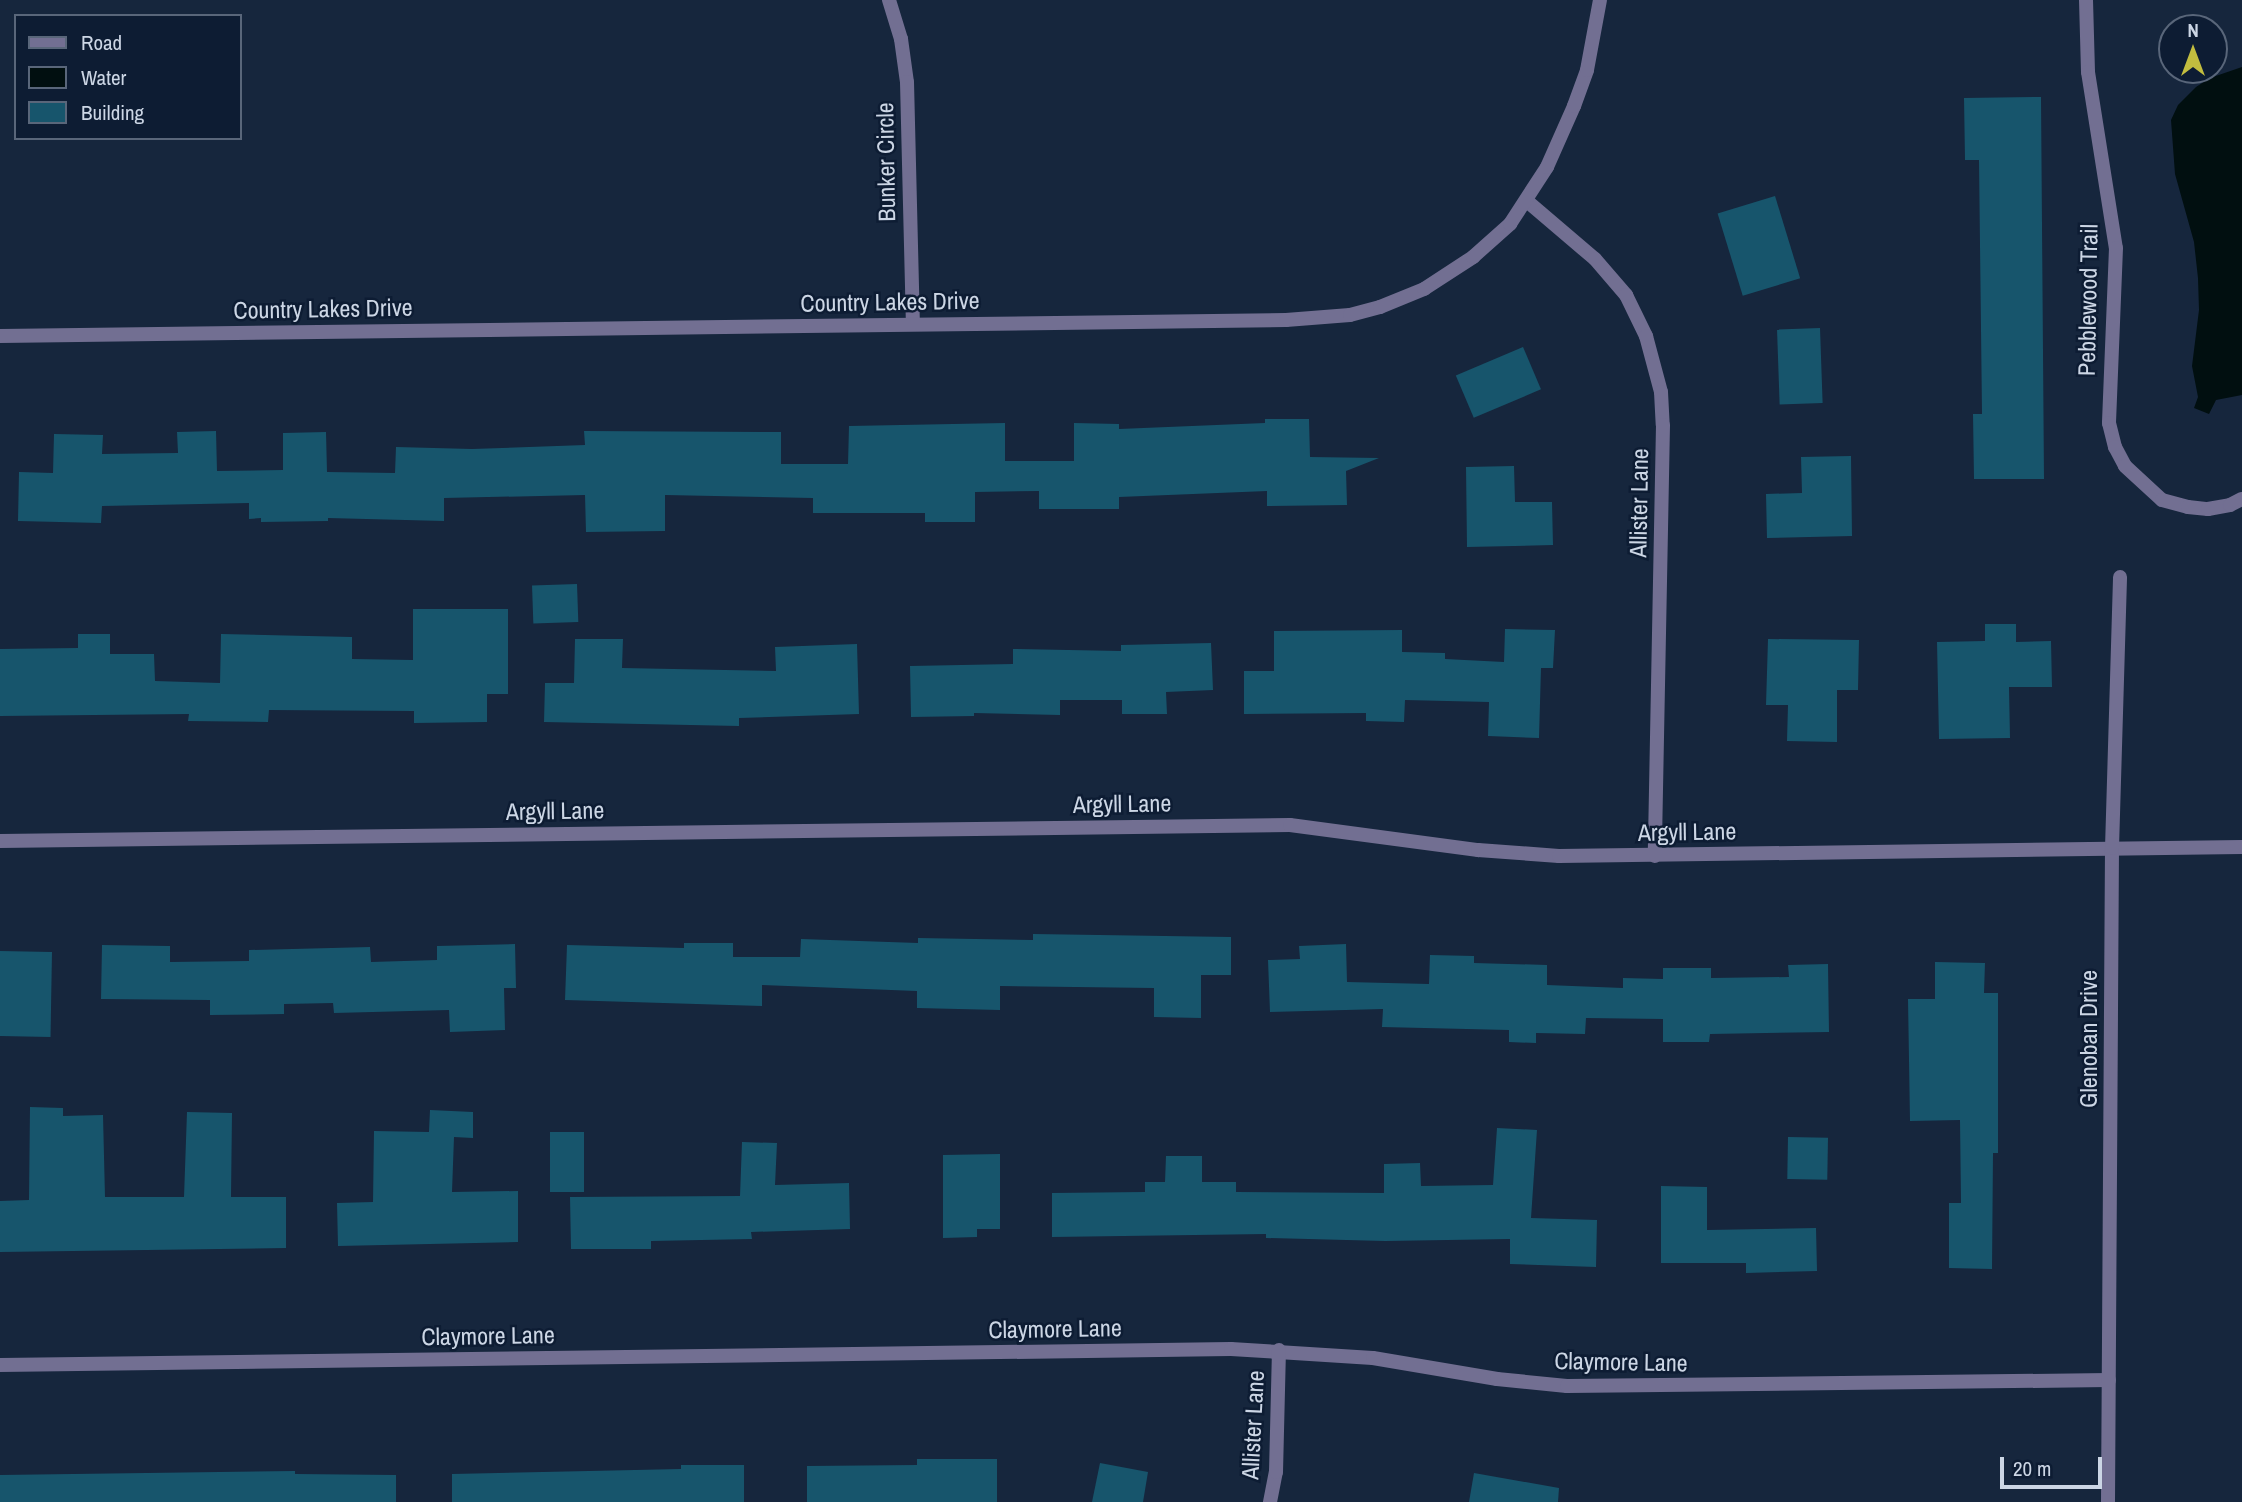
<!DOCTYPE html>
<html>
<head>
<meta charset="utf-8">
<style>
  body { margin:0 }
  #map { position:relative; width:2242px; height:1502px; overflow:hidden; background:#16263d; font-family:"Archivo Narrow",sans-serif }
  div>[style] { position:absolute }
  .water>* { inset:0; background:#010f10 }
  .building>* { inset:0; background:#17556c; transform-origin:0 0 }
  .street>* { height:14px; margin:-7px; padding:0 7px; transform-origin:7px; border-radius:7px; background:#726f92 }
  span { translate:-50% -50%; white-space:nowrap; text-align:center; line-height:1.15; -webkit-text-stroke:5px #0d1c33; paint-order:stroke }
  .street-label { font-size:24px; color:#ccd6e5 }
  .legend { position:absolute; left:14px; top:14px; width:228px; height:126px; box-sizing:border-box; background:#0d1c33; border:2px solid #59667a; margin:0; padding:9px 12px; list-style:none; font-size:21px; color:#ccd6e5 }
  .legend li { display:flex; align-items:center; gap:14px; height:35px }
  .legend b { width:35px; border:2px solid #59667a }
  .north { position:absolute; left:2158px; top:14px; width:70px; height:70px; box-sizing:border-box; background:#0d1c33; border:2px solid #59667a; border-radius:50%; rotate:0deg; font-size:19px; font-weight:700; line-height:28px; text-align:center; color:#ccd6e5 }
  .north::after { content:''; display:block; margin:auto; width:24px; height:32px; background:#c2bd3f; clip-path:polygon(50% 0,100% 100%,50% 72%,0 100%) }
  .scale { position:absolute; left:2000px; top:1457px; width:102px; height:32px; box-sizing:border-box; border:4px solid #ccd6e5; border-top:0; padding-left:9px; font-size:21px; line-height:24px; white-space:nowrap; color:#ccd6e5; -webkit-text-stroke:5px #0d1c33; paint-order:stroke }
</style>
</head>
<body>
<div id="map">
  <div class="water">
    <i style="clip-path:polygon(2242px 67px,2242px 395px,2216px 400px,2209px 414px,2194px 408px,2198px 397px,2192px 366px,2199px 310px,2198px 278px,2194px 242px,2175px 174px,2171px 120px,2178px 105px,2196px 87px,2210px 78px)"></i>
  </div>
  <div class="building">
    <i style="clip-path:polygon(2041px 97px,2044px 479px,1974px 479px,1973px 414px,1982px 414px,1979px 160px,1965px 160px,1964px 98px)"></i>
    <i style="left:1775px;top:196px;width:86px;height:60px;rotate:73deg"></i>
    <i style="left:1820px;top:328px;width:75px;height:43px;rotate:88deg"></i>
    <i style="left:1523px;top:347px;width:46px;height:73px;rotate:67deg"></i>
    <i style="clip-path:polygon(1265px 419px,1309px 419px,1310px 457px,1379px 458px,1346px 471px,1347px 505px,1267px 506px,1267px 491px,1119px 497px,1119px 509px,1039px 509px,1039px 491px,975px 492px,975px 522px,925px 522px,925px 513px,813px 513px,813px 498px,665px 495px,665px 531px,586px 532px,585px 495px,444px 498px,444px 521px,328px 518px,328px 521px,261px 522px,261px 518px,249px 519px,249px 503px,102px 506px,101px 523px,18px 521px,19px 472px,53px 473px,54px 434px,103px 435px,102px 454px,178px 453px,177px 432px,216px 431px,217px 471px,283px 470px,283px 433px,326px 432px,327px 472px,395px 473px,396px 447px,472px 449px,585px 445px,584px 431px,781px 432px,781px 464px,848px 464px,849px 426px,1005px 423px,1005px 461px,1074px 461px,1074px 423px,1119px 424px,1119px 429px,1265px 423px)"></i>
    <i style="clip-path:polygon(1851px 456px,1852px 536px,1767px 538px,1766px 494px,1802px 493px,1801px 457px)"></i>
    <i style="clip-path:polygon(1514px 466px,1515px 502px,1552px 502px,1553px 545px,1467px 547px,1466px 467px)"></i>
    <i style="left:577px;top:584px;width:38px;height:45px;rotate:88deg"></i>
    <i style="clip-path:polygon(413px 609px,508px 609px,508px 694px,487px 694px,487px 722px,414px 723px,414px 711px,269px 710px,268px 722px,188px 721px,189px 714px,0 716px,0 649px,78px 648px,78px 634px,110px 634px,110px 654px,154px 654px,155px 681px,220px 683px,221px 634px,352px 637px,352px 659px,413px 660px)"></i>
    <i style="clip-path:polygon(1985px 624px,2016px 624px,2016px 642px,2051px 641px,2052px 687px,2009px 687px,2010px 738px,1939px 739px,1937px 642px,1985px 641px)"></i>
    <i style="clip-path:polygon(1505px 629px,1555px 630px,1553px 668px,1541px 668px,1539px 738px,1488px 736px,1489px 702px,1405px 700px,1404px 722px,1366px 721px,1366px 713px,1244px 714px,1244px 671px,1274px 671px,1274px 631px,1402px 630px,1402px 652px,1445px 653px,1445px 659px,1504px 662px)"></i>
    <i style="clip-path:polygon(575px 639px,623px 639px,622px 668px,776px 671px,775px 647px,857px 644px,859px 714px,739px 718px,739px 726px,544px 722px,545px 683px,574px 683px)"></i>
    <i style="clip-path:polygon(1768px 639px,1859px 640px,1858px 690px,1837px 690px,1837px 742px,1787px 741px,1788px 705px,1766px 705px)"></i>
    <i style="clip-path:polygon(1211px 643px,1213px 690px,1166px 692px,1167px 714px,1122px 714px,1122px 700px,1060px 700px,1060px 715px,974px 713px,974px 716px,911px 717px,910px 666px,1013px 664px,1013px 649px,1121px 651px,1121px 645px)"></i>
    <i style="clip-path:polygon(1033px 934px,1231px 937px,1231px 975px,1201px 975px,1201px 1018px,1154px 1017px,1154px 988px,1000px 986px,1000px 1010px,917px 1008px,917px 991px,762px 985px,762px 1006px,565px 1000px,567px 945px,684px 948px,684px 943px,733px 943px,733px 957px,800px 957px,801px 939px,918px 943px,918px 938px,1033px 940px)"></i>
    <i style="clip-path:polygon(515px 944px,516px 988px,504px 988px,505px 1030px,450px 1032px,449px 1010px,334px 1013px,333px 1003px,284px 1004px,284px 1014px,210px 1015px,210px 1000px,101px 999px,102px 945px,170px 946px,170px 962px,249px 961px,249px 950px,370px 947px,371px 962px,437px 960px,437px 946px)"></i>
    <i style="clip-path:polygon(1346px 944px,1347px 982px,1429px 984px,1430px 955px,1474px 956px,1474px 963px,1547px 965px,1547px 985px,1623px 988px,1623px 978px,1663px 979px,1663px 968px,1711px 968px,1711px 978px,1789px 977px,1788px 965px,1828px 964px,1829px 1032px,1710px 1034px,1709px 1042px,1663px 1042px,1663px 1019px,1586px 1018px,1585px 1034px,1536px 1033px,1536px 1043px,1509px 1042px,1509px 1030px,1382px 1027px,1383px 1009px,1270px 1012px,1268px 960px,1300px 959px,1299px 946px)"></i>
    <i style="left:0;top:951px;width:52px;height:85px;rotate:1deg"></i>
    <i style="clip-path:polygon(1935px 962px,1985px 963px,1984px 993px,1998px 993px,1998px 1153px,1993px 1153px,1992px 1269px,1949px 1268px,1949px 1203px,1961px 1203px,1960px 1120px,1910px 1121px,1908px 999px,1935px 999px)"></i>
    <i style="clip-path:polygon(30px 1107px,63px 1108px,63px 1116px,103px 1115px,105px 1197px,184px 1197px,187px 1112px,232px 1113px,231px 1197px,286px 1197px,286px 1248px,0 1252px,0 1201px,29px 1200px)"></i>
    <i style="clip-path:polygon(430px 1110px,473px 1112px,473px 1138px,454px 1137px,452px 1192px,518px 1191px,518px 1242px,338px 1246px,337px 1203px,373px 1202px,374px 1131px,429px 1132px)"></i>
    <i style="clip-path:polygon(1497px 1128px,1537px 1130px,1531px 1218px,1597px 1220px,1596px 1267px,1510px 1264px,1510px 1239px,1385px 1241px,1266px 1238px,1266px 1234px,1052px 1237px,1052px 1193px,1145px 1192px,1145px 1182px,1165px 1182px,1166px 1156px,1202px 1156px,1202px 1182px,1236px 1182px,1236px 1192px,1384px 1193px,1384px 1164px,1420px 1163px,1421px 1186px,1493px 1185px)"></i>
    <i style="left:550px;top:1132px;width:34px;height:60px"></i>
    <i style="left:1788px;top:1137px;width:40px;height:42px;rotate:1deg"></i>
    <i style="clip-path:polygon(742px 1142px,777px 1143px,775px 1185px,849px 1183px,850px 1229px,751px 1232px,752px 1239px,651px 1241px,651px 1249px,571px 1249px,570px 1197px,740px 1196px)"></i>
    <i style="clip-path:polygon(1000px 1154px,1000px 1229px,977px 1229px,977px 1237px,943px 1238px,943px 1155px)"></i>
    <i style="clip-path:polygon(1661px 1186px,1707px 1187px,1707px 1230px,1816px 1228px,1817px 1271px,1746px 1273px,1746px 1263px,1661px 1263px)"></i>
    <i style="clip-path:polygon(917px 1459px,997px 1459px,997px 1502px,807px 1502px,807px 1466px,917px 1465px)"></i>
    <i style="clip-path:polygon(1100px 1463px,1148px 1472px,1143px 1502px,1092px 1502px)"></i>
    <i style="clip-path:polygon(681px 1465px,744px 1465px,744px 1502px,452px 1502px,452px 1474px,681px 1469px)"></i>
    <i style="clip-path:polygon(295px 1471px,295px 1474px,396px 1475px,396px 1502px,0 1502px,0 1475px)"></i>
    <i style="clip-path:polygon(1474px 1473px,1559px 1488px,1558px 1502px,1469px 1502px)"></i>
  </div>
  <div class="street">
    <i style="left:889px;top:0;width:41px;rotate:72.9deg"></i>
    <i style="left:901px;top:39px;width:43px;rotate:82.1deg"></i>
    <i style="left:907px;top:82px;width:242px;rotate:88.6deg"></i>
    <i style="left:2086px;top:0;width:72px;rotate:88.4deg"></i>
    <i style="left:2088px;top:72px;width:178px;rotate:81deg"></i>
    <i style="left:2116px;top:248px;width:175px;rotate:92.3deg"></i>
    <i style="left:2109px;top:423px;width:25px;rotate:76deg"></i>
    <i style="left:2115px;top:447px;width:21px;rotate:62deg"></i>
    <i style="left:2125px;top:466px;width:50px;rotate:42.6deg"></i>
    <i style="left:2162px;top:500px;width:27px;rotate:15deg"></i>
    <i style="left:2188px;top:507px;width:20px;rotate:6deg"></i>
    <i style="left:2208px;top:509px;width:22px;rotate:-10deg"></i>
    <i style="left:2230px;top:505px;width:13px;rotate:-27deg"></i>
    <i style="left:1527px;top:201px;width:89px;rotate:40.5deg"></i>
    <i style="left:1595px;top:259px;width:48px;rotate:49.3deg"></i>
    <i style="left:1626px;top:295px;width:46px;rotate:64deg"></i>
    <i style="left:1646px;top:336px;width:58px;rotate:75deg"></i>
    <i style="left:1661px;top:392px;width:33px;rotate:87deg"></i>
    <i style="left:1663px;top:425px;width:431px;rotate:91.1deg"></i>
    <i style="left:0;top:336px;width:1286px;rotate:-0.71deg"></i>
    <i style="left:1286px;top:320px;width:64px;rotate:-4.5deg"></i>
    <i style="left:1350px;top:315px;width:31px;rotate:-15deg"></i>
    <i style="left:1380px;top:307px;width:48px;rotate:-22.2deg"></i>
    <i style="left:1424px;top:289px;width:59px;rotate:-33.1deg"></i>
    <i style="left:1473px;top:257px;width:50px;rotate:-41.7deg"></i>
    <i style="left:1510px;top:224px;width:68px;rotate:-57deg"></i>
    <i style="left:1547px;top:167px;width:67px;rotate:-66.1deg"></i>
    <i style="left:1574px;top:106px;width:38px;rotate:-70deg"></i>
    <i style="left:1587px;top:70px;width:71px;rotate:-79.5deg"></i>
    <i style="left:0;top:841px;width:1290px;rotate:-0.71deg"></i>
    <i style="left:1290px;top:825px;width:190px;rotate:7.6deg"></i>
    <i style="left:1478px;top:850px;width:81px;rotate:4.2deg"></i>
    <i style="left:1559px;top:856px;width:683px;rotate:-0.75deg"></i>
    <i style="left:0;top:1365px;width:1231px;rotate:-0.74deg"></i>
    <i style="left:1231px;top:1349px;width:142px;rotate:3.6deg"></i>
    <i style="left:1373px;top:1358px;width:126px;rotate:9.6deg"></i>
    <i style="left:1497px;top:1379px;width:70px;rotate:5.7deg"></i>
    <i style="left:1567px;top:1386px;width:542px;rotate:-0.63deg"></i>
    <i style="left:1270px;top:1502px;width:31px;rotate:-79deg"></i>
    <i style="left:1276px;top:1472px;width:122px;rotate:-88.6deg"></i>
    <i style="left:2108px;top:1502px;width:654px;rotate:-89.65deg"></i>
    <i style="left:2112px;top:848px;width:271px;rotate:-88.3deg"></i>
  </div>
  <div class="street-label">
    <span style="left:886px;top:162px;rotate:-91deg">Bunker Circle</span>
    <span style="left:2088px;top:300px;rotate:-89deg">Pebblewood Trail</span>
    <span style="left:890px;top:302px;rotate:-1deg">Country Lakes Drive</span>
    <span style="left:323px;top:309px;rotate:-1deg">Country Lakes Drive</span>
    <span style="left:1639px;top:503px;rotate:-89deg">Allister Lane</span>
    <span style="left:1122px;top:804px;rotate:-1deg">Argyll Lane</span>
    <span style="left:555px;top:811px;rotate:-1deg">Argyll Lane</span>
    <span style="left:1687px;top:832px;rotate:-1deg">Argyll Lane</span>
    <span style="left:2089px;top:1039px;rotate:-90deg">Glenoban Drive</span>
    <span style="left:1055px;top:1329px;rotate:-1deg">Claymore Lane</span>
    <span style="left:488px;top:1336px;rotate:-1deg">Claymore Lane</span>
    <span style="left:1621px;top:1362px;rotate:1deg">Claymore Lane</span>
    <span style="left:1253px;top:1425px;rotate:-87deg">Allister Lane</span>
  </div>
  <ul class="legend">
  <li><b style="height:9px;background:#726f92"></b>Road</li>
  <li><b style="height:19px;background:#010f10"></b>Water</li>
  <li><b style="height:19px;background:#17556c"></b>Building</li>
  </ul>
  <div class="north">N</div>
  <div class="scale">20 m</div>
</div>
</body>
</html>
